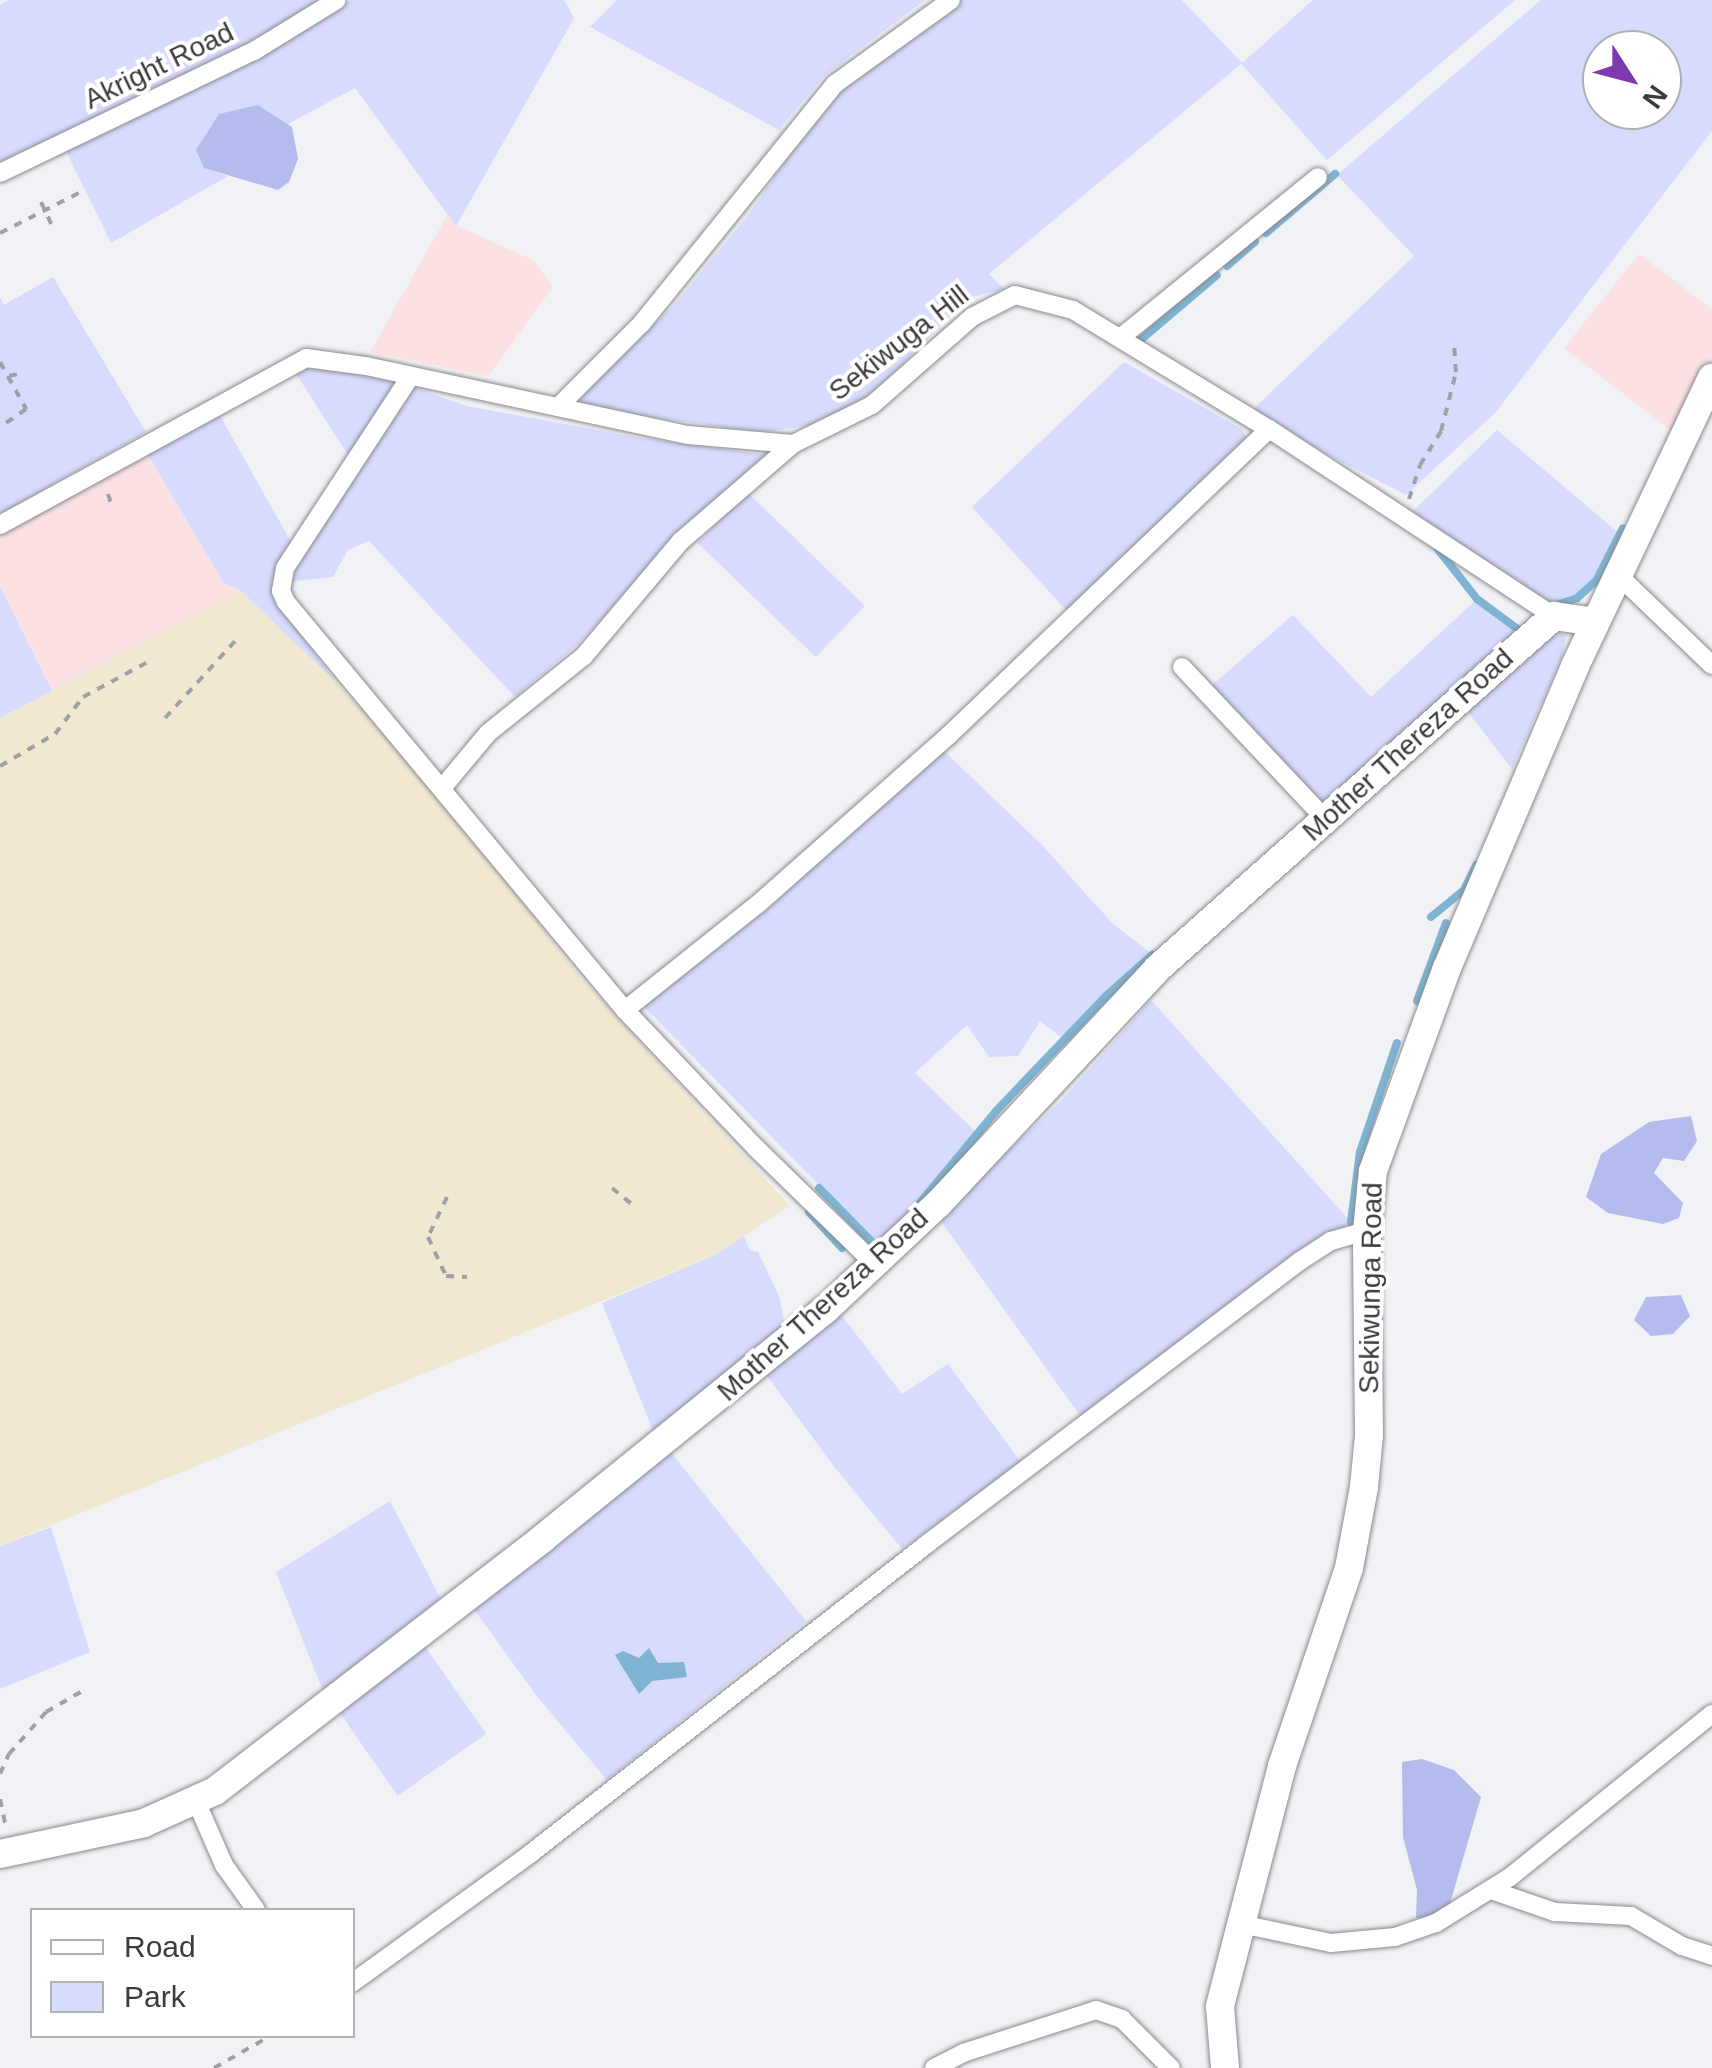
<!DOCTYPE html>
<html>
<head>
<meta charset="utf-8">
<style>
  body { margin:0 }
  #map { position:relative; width:1712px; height:2068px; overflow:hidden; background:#f1f2f6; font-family:Arial,sans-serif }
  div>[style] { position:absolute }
  .commercial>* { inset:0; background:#fce1e2 }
  .industrial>* { inset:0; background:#f1e8d2 }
  .green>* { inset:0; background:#d7dbfd; transform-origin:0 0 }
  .forest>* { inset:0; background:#b6bbed }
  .water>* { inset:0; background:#7fb4d3 }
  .stream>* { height:8px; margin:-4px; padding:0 4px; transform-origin:4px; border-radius:4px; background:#7fb4d3 }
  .path>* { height:4px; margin-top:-2px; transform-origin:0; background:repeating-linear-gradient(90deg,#a0a1a4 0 8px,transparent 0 16px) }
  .roads { filter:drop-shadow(0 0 2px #898a8e) drop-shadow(0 0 2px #898a8e) }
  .street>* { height:18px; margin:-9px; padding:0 9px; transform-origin:9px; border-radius:9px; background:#fff }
  .secondary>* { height:28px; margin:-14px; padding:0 14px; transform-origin:14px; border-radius:14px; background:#fff }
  span { translate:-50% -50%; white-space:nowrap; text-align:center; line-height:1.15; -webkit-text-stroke:8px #fff; paint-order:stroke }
  .street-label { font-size:28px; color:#3b3b3d }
  .legend { position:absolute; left:30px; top:1908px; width:325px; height:130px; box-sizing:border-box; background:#fff; border:2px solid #b1b1b1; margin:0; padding:12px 18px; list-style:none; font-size:30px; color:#3b3b3d }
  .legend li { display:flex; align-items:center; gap:20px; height:50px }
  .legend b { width:50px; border:2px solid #b1b1b1 }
  .north { position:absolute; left:1582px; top:30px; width:100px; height:100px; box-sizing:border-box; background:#fff; border:2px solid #b1b1b1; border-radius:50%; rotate:126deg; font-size:28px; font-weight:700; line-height:40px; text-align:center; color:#3b3b3d }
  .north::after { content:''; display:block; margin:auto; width:35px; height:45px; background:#7e3aad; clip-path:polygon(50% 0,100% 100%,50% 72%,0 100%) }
</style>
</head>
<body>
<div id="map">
  <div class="commercial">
    <i style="clip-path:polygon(448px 214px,457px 226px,533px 260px,553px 287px,488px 376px,370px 352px)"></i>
    <i style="clip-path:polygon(1639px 254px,1712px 309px,1712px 363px,1673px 432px,1564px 348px)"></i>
    <i style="clip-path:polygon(146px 452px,224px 583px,241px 591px,52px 691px,0 585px,0 534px)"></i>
  </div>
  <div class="industrial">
    <i style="clip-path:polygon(241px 591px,336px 682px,435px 788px,576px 972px,790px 1206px,715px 1255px,0 1546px,0 718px)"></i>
  </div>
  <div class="green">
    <i style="clip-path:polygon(9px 0,322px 0,274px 29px,0 168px,0 5px)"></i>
    <i style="clip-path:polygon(351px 0,564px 0,574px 18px,456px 226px,355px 88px,288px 124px,258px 105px,204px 168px,228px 176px,111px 243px,65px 149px,238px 66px)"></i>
    <i style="clip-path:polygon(617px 0,925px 0,824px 76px,779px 130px,590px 27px)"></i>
    <i style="clip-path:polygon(958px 0,1182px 0,1242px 63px,1313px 0,1515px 0,1327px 160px,1241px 64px,989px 274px,1004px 289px,968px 298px,882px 385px,828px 423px,763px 432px,588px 409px,578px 397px,675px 304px,749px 214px,828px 98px)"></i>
    <i style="clip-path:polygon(evenodd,1541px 0,1712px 0,1712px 131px,1496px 412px,1406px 495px,1248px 414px,1414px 256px,1337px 175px,1541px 0,1602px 50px,1662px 50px,1662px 110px,1602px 110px,1602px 50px)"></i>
    <i style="clip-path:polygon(53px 277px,146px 432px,0 514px,0 297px,4px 305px)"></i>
    <i style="clip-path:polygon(1124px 362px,1242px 429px,1247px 438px,1242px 449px,1067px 611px,972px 507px)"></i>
    <i style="clip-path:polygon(338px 368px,383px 377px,467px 406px,635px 437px,767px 455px,692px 521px,579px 643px,515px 697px,369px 541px,348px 550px,333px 577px,285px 582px,275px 600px,336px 682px,241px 591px,224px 583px,146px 452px,218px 412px,295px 549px,348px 455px,293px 369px)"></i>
    <i style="clip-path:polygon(1497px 430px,1620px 534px,1596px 581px,1577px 598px,1546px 608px,1408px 516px)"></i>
    <i style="left:747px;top:492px;width:164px;height:71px;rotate:44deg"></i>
    <i style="clip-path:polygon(0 586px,52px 691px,0 718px)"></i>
    <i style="clip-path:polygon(1477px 599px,1514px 631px,1512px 646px,1314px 819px,1205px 691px,1293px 615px,1371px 697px)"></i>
    <i style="clip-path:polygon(1561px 633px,1566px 636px,1562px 657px,1512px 769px,1468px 712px,1546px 640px)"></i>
    <i style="clip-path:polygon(941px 748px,1042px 845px,1113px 924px,1157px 958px,1070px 1044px,1040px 1021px,1018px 1056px,989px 1057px,967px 1025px,915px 1073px,983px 1139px,918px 1212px,876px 1243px,641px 1004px,769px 908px)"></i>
    <i style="clip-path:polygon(1151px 1000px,1351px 1222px,1267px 1275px,1081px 1417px,938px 1217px,1060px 1102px)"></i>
    <i style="clip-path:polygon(744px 1236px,750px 1250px,758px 1252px,779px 1296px,786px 1330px,654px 1433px,602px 1303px,715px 1255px)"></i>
    <i style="clip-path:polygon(840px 1313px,902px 1394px,948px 1364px,1021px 1462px,902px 1549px,836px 1469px,764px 1372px)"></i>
    <i style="clip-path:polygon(665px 1445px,806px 1621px,607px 1780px,536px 1695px,471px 1605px)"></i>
    <i style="clip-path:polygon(390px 1501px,443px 1603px,324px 1694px,276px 1572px)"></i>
    <i style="clip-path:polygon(51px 1527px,90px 1652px,0 1689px,0 1546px)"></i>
    <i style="left:422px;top:1642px;width:112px;height:108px;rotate:55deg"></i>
  </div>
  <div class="forest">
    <i style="clip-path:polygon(258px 105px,292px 127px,298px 159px,289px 182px,278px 190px,204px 168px,196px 150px,219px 114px)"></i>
    <i style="clip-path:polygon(1691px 1116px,1697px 1141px,1684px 1161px,1663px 1158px,1654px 1173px,1683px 1203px,1679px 1218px,1663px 1224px,1608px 1213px,1586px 1197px,1601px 1154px,1649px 1122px)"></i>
    <i style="clip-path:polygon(1681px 1295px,1690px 1316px,1673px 1334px,1651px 1336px,1634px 1320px,1646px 1297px)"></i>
    <i style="clip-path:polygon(1422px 1759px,1454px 1770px,1481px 1797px,1449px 1907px,1430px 1918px,1416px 1918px,1417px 1890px,1403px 1837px,1402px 1762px)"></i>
  </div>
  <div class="water">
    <i style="clip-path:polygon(649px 1648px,658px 1663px,684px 1662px,687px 1677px,652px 1681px,639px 1694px,615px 1655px,623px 1651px,639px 1658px)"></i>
  </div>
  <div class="stream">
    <i style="left:1266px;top:233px;width:91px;rotate:-40.5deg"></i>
    <i style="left:1227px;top:266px;width:37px;rotate:-41deg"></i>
    <i style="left:1139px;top:347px;width:4px;rotate:-135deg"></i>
    <i style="left:1136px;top:344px;width:106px;rotate:-40.4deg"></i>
    <i style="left:1437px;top:548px;width:65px;rotate:51.9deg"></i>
    <i style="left:1477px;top:599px;width:52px;rotate:36.4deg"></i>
    <i style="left:1553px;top:606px;width:25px;rotate:-18deg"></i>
    <i style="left:1577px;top:598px;width:25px;rotate:-42deg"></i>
    <i style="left:1596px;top:581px;width:59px;rotate:-63deg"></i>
    <i style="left:1431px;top:917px;width:43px;rotate:-39.3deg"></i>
    <i style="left:1464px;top:890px;width:28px;rotate:-64deg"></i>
    <i style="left:1417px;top:1001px;width:83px;rotate:-69.6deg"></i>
    <i style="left:819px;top:1188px;width:78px;rotate:45.5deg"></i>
    <i style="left:874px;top:1244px;width:13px;rotate:-18deg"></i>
    <i style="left:919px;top:1204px;width:122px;rotate:-50.3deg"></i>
    <i style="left:997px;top:1110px;width:158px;rotate:-46.3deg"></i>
    <i style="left:1106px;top:996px;width:62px;rotate:-41.7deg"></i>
    <i style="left:809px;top:1212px;width:49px;rotate:47.5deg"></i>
    <i style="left:1351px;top:1222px;width:71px;rotate:-82.7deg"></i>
    <i style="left:1360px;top:1152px;width:115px;rotate:-71.3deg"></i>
  </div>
  <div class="path">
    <i style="left:41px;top:202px;width:26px;rotate:65deg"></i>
    <i style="left:0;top:233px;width:89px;rotate:-26.9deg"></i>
    <i style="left:0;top:362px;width:54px;rotate:61deg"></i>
    <i style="left:26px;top:409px;width:32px;rotate:145deg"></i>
    <i style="left:9px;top:376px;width:14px;rotate:-12deg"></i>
    <i style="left:108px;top:494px;width:9px;rotate:72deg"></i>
    <i style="left:1409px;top:499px;width:36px;rotate:-72deg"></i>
    <i style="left:1420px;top:465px;width:40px;rotate:-58deg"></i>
    <i style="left:1441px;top:431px;width:61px;rotate:-75.7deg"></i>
    <i style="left:1456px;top:372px;width:31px;rotate:-94deg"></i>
    <i style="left:165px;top:718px;width:105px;rotate:-47.7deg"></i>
    <i style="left:0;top:766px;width:64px;rotate:-30.2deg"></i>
    <i style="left:55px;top:734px;width:46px;rotate:-52.9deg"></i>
    <i style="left:83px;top:697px;width:72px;rotate:-28.4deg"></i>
    <i style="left:612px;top:1188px;width:26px;rotate:39deg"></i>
    <i style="left:447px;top:1197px;width:44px;rotate:115.4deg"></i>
    <i style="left:428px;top:1237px;width:43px;rotate:65.2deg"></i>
    <i style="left:446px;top:1276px;width:21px;rotate:3deg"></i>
    <i style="left:0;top:1774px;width:22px;rotate:-66deg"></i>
    <i style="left:9px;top:1754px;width:56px;rotate:-48.6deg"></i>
    <i style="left:46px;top:1712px;width:44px;rotate:-30.1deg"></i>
    <i style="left:0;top:1799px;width:30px;rotate:78deg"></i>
    <i style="left:214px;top:2068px;width:64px;rotate:-29.7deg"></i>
  </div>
  <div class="roads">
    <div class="street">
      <i style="left:0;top:173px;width:282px;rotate:-25.7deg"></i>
      <i style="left:254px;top:51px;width:97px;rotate:-31.6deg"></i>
      <i style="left:1120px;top:338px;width:255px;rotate:-39.1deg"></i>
      <i style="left:410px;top:377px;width:228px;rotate:123.2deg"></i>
      <i style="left:285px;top:568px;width:23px;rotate:100deg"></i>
      <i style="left:281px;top:591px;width:12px;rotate:66deg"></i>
      <i style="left:286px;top:602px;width:530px;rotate:50.28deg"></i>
      <i style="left:625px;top:1010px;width:190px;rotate:46.5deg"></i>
      <i style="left:756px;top:1148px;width:166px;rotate:44.3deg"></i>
      <i style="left:558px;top:407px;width:119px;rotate:-45deg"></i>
      <i style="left:642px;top:323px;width:307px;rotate:-51.1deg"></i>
      <i style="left:835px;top:84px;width:143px;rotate:-35.9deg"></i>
      <i style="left:0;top:525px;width:349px;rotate:-28.6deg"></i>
      <i style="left:306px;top:358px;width:61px;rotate:7.6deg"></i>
      <i style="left:366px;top:366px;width:329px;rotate:12.1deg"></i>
      <i style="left:688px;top:435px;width:105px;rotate:4.9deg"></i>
      <i style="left:793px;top:444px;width:88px;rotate:-26.3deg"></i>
      <i style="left:872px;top:405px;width:133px;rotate:-41.3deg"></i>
      <i style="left:972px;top:317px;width:48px;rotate:-27.1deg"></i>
      <i style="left:1015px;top:295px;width:60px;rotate:14.5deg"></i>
      <i style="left:1073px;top:310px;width:229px;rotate:31.3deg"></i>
      <i style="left:1269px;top:429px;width:341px;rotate:33.3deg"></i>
      <i style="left:1618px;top:575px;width:130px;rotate:43.8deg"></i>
      <i style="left:1182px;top:667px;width:209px;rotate:46.7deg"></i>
      <i style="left:443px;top:787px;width:70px;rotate:-50.2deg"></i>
      <i style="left:488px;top:733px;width:123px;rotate:-38.7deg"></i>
      <i style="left:584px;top:656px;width:150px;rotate:-49.9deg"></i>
      <i style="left:681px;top:541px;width:148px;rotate:-40.9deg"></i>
      <i style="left:625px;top:1010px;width:170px;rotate:-38.6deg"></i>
      <i style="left:758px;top:904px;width:254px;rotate:-41.5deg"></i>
      <i style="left:948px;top:736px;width:444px;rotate:-43.7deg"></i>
      <i style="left:196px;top:1801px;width:70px;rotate:66.4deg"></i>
      <i style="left:224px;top:1865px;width:55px;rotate:54.6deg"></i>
      <i style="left:1491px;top:1890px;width:68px;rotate:19deg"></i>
      <i style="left:1555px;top:1912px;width:76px;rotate:3deg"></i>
      <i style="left:1631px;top:1916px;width:59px;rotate:30.5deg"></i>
      <i style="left:1682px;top:1946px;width:32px;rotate:18deg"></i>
      <i style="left:1241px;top:1924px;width:92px;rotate:11.9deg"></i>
      <i style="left:1331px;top:1943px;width:64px;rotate:-5.4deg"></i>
      <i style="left:1395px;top:1937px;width:43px;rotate:-18.9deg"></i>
      <i style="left:1436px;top:1923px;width:87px;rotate:-31.9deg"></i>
      <i style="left:1510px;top:1877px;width:260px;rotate:-38.9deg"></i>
      <i style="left:352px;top:1983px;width:220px;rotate:-35.9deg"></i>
      <i style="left:530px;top:1854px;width:504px;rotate:-37.98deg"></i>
      <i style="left:927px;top:1544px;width:468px;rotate:-37.2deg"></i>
      <i style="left:1300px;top:1261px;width:37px;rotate:-33deg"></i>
      <i style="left:1331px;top:1241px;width:37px;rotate:-16deg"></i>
      <i style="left:934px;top:2068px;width:33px;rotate:-27deg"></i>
      <i style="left:963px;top:2053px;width:140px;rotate:-17.9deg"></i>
      <i style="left:1096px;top:2010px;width:28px;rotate:19deg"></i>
      <i style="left:1122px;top:2019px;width:69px;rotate:45deg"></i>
    </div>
    <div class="secondary">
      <i style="left:0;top:1854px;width:147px;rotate:-12.1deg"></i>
      <i style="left:144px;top:1823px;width:78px;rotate:-24.3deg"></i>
      <i style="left:215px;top:1791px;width:414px;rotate:-37.6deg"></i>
      <i style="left:543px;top:1538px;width:363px;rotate:-39deg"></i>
      <i style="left:825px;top:1310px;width:156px;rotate:-43.2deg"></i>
      <i style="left:939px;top:1203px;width:321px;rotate:-47deg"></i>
      <i style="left:1158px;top:968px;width:530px;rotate:-41.63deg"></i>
      <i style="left:1554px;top:616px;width:41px;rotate:8.3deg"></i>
      <i style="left:1225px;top:2068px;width:62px;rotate:-94.6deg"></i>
      <i style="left:1220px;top:2006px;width:248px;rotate:-75.5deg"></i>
      <i style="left:1282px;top:1766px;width:209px;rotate:-71.3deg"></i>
      <i style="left:1349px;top:1568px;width:82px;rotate:-79.5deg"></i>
      <i style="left:1364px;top:1487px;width:52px;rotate:-84.5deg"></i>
      <i style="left:1369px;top:1435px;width:204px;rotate:-90.6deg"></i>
      <i style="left:1367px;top:1231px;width:60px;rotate:-84.3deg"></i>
      <i style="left:1373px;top:1171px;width:216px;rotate:-70deg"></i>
      <i style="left:1447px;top:968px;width:328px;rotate:-67deg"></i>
      <i style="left:1575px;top:666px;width:319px;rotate:-64.6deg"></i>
    </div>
  </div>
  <div class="street-label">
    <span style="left:159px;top:66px;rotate:-26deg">Akright Road</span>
    <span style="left:899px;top:343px;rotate:-38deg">Sekiwuga Hill</span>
    <span style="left:1408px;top:745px;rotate:-42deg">Mother Thereza Road</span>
    <span style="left:1371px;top:1288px;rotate:-89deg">Sekiwunga Road</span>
    <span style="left:823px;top:1305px;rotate:-42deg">Mother Thereza Road</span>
  </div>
  <ul class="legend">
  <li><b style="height:12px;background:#fff"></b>Road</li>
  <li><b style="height:28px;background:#d7dbfd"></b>Park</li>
  </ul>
  <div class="north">N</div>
</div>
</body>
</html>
